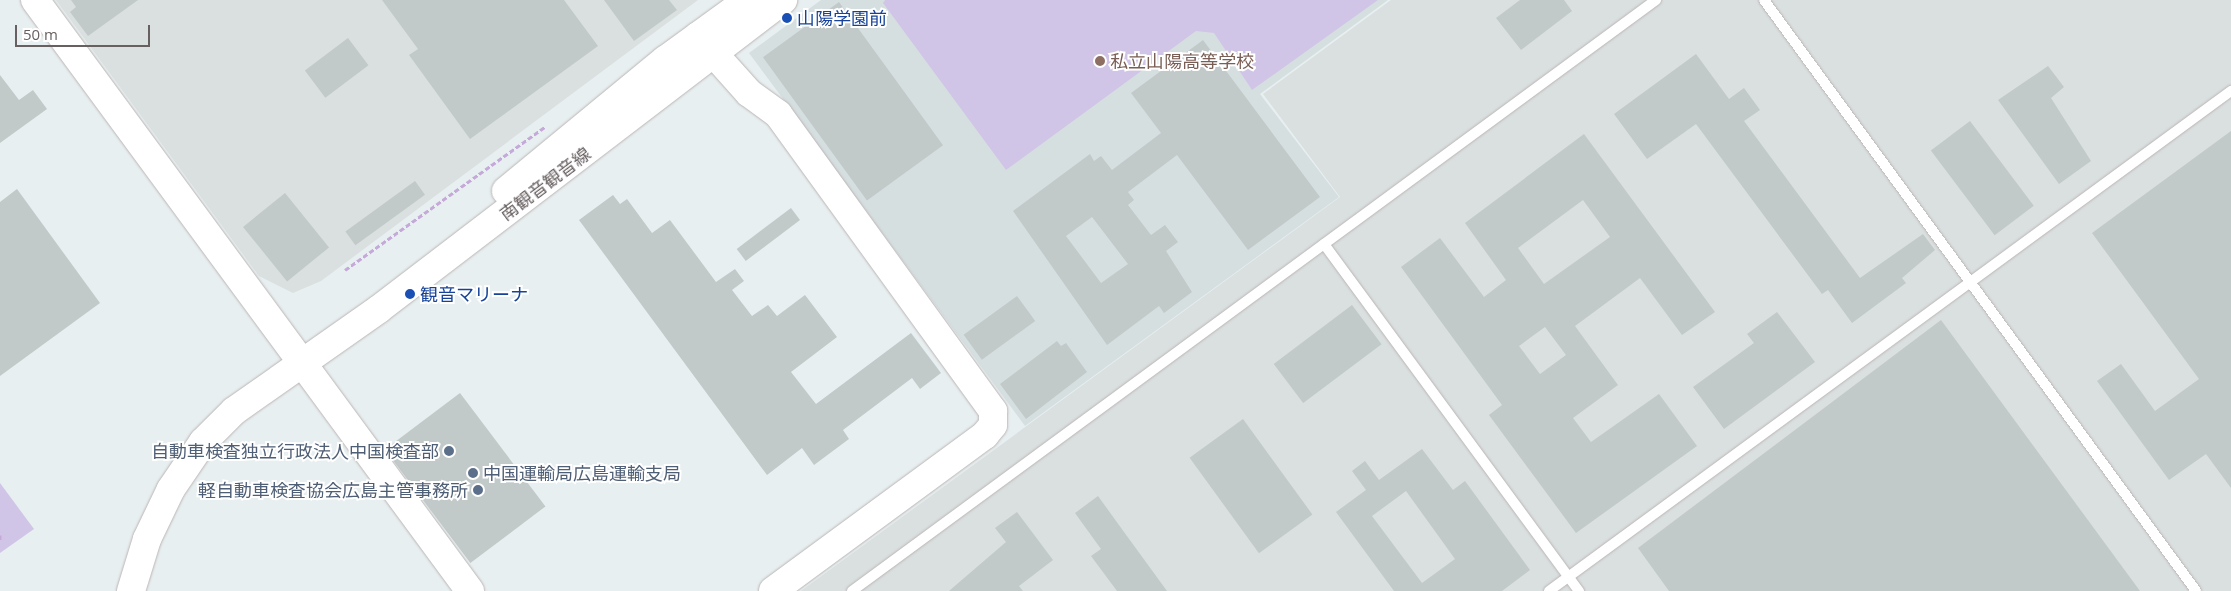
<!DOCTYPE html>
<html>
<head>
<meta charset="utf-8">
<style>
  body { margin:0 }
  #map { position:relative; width:2231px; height:591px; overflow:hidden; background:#e8eff0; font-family:"Open Sans","Noto Sans JP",sans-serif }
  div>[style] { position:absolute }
  .industrial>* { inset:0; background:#dadfdf }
  .education>* { inset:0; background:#d6dfe0 }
  .green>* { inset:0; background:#d1c5e7 }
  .building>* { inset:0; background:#c2c9c9; transform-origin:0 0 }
  .path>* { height:3px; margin-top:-1.5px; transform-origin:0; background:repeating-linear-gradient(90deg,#c5a9d8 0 5px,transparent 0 7.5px) }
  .roads { filter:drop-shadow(0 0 1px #bbb5b5) drop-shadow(0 0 1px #bbb5b5) }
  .lane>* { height:10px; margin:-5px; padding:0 5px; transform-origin:5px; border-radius:5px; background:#fff }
  .secondary>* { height:28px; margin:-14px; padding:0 14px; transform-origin:14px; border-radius:14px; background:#fff }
  .dots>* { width:14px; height:14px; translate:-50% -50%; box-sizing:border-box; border:2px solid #fff; border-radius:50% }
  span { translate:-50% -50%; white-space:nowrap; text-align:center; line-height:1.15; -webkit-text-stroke:4px #fff; paint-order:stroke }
  .transit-label { font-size:18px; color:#164399 }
  .left { translate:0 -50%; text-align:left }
  .education-label { font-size:18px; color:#785e54 }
  .street-label { font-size:18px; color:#675f60 }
  .service-label { font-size:18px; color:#4e5e75 }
  .right { translate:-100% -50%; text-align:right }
  .scale { position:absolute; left:15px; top:25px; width:135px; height:22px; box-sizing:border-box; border:2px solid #675f60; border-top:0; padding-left:6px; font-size:15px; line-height:18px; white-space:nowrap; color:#675f60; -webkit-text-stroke:4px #fff; paint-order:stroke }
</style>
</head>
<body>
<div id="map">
  <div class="industrial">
    <i style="clip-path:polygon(56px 0,698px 0,321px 281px,293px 293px,259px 276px)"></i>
    <i style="clip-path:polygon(1391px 0,2231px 0,2231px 591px,801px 591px,1340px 197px,1263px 94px)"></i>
  </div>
  <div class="education">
    <i style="clip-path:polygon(821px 0,1388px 0,1260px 94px,1339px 197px,1025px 426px,749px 53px)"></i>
  </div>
  <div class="green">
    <i style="clip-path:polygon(885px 0,1378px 0,1252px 90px,1214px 33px,1196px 31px,1006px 170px,883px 3px)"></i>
    <i style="clip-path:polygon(0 483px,34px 529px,0 553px)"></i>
  </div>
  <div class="building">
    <i style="clip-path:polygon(71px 0,138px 0,88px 36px,70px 12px,76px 7px)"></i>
    <i style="clip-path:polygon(382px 0,564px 0,598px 46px,470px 139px,409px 55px,418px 49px)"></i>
    <i style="clip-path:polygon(604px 0,669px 0,677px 10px,634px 41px)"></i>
    <i style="clip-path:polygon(1520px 0,1564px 0,1572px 11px,1521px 50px,1496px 18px)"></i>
    <i style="left:839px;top:2px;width:177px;height:94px;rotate:54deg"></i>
    <i style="left:348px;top:38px;width:34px;height:54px;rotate:53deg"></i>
    <i style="clip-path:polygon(evenodd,1203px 40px,1320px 197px,1248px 250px,1177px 155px,1128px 192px,1134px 200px,1128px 205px,1151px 235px,1165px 225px,1178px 242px,1166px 251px,1192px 292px,1164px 313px,1159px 306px,1107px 345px,1013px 211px,1090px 154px,1094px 161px,1101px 156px,1112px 170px,1161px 133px,1131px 93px,1203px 40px,1092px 217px,1128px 264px,1101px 283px,1066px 236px,1092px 217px)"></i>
    <i style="clip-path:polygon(1696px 54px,1729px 99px,1744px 88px,1760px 110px,1744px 121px,1860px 278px,1923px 234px,1935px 250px,1902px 278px,1906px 283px,1852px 323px,1828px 290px,1822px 294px,1696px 124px,1647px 159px,1614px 114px)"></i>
    <i style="clip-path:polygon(2048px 66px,2064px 87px,2051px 98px,2091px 161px,2059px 184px,1998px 100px)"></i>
    <i style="clip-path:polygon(0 75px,19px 100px,33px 90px,47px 109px,0 143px)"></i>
    <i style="left:1970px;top:121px;width:106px;height:49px;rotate:53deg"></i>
    <i style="clip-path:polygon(2231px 131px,2231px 488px,2206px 454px,2169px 480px,2097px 381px,2121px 364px,2155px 411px,2199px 379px,2092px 233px)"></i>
    <i style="clip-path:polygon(evenodd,1584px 134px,1715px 312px,1682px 335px,1640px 278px,1575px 326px,1618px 385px,1573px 418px,1591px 442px,1659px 394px,1697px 446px,1576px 533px,1489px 415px,1502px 405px,1401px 267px,1440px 238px,1484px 297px,1506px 280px,1465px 223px,1584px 134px,1583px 200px,1610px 237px,1544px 284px,1518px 248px,1583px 200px,1584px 134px,1545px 327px,1566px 355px,1540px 374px,1519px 346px,1545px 327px)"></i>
    <i style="left:415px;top:181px;width:17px;height:86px;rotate:54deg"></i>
    <i style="clip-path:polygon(17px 189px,100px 303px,0 376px,0 202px)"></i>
    <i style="left:285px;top:193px;width:70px;height:54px;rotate:51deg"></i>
    <i style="clip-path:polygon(613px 195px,620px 204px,627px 199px,652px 233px,670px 220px,716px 282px,735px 269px,744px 281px,732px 290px,752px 316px,768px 305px,777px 316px,805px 295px,837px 337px,791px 372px,816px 404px,911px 333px,941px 373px,920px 389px,912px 378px,843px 430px,849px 439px,814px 465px,802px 448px,767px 475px,579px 220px)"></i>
    <i style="left:791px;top:208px;width:15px;height:68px;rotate:53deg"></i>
    <i style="left:1017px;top:296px;width:31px;height:66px;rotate:54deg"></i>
    <i style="left:1352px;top:305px;width:49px;height:98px;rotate:53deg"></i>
    <i style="clip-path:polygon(1777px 312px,1815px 362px,1724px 429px,1693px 387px,1754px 343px,1747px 334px)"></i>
    <i style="clip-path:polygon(1941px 320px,2140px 591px,1669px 591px,1638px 548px)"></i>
    <i style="clip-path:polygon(1057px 341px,1061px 346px,1066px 343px,1087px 372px,1026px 419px,1000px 384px)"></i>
    <i style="left:460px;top:393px;width:142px;height:94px;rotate:53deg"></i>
    <i style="left:1243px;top:419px;width:118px;height:66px;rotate:54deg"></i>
    <i style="clip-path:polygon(evenodd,1422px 449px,1453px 490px,1465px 481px,1530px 570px,1502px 591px,1394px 591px,1336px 512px,1366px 490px,1352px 471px,1365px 461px,1379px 480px,1422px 449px,1406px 491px,1455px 559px,1422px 583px,1372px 516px,1406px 491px)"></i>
    <i style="clip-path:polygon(1098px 496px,1124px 532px,1167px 591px,1117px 591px,1091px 556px,1101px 549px,1075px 513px)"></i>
    <i style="clip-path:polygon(1017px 512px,1053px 560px,1019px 586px,1023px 591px,949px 591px,1006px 542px,995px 528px)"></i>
  </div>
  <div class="path">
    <i style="left:345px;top:270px;width:246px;rotate:-35.6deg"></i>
    <i style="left:0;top:535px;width:7px;rotate:90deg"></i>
  </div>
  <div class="roads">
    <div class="lane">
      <i style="left:1764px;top:0;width:732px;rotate:53.83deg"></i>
      <i style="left:1324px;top:244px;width:431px;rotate:53.7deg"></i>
      <i style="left:852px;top:591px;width:998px;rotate:-36.32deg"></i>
      <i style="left:1549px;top:591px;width:846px;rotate:-36.25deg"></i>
    </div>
    <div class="secondary">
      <i style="left:35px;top:0;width:734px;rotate:53.65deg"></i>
      <i style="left:698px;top:36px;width:76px;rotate:48.2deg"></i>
      <i style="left:749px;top:93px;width:36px;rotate:36deg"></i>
      <i style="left:778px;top:114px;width:367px;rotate:54.1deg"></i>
      <i style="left:993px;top:411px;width:14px;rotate:90deg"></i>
      <i style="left:993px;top:425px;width:13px;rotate:129deg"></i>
      <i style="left:985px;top:435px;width:263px;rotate:143.7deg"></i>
      <i style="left:506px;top:191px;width:206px;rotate:-39.5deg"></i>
      <i style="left:665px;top:60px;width:102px;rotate:-35.9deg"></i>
      <i style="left:131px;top:591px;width:54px;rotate:-72.9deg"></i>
      <i style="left:147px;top:539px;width:55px;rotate:-64.4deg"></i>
      <i style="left:171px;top:489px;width:57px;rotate:-55.8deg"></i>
      <i style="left:203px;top:442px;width:44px;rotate:-45deg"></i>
      <i style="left:234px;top:411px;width:177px;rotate:-35.1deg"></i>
      <i style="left:379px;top:309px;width:509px;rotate:-37.41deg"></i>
    </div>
  </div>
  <div class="dots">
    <i style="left:787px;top:18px;background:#1a4fb4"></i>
    <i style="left:1100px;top:61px;background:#8d6e63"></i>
    <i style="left:410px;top:294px;background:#1a4fb4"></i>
    <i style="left:449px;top:451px;background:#5c6f8a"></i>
    <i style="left:473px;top:473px;background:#5c6f8a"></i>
    <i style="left:478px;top:490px;background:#5c6f8a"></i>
  </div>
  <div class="transit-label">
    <span class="left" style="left:797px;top:18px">山陽学園前</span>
    <span class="left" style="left:420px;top:294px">観音マリーナ</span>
  </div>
  <div class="education-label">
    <span class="left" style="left:1110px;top:61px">私立山陽高等学校</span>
  </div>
  <div class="street-label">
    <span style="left:545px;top:184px;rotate:-37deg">南観音観音線</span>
  </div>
  <div class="service-label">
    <span class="right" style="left:439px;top:451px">自動車検査独立行政法人中国検査部</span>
    <span class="left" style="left:483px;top:473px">中国運輸局広島運輸支局</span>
    <span class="right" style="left:468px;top:490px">軽自動車検査協会広島主管事務所</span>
  </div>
  <div class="scale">50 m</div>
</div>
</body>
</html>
